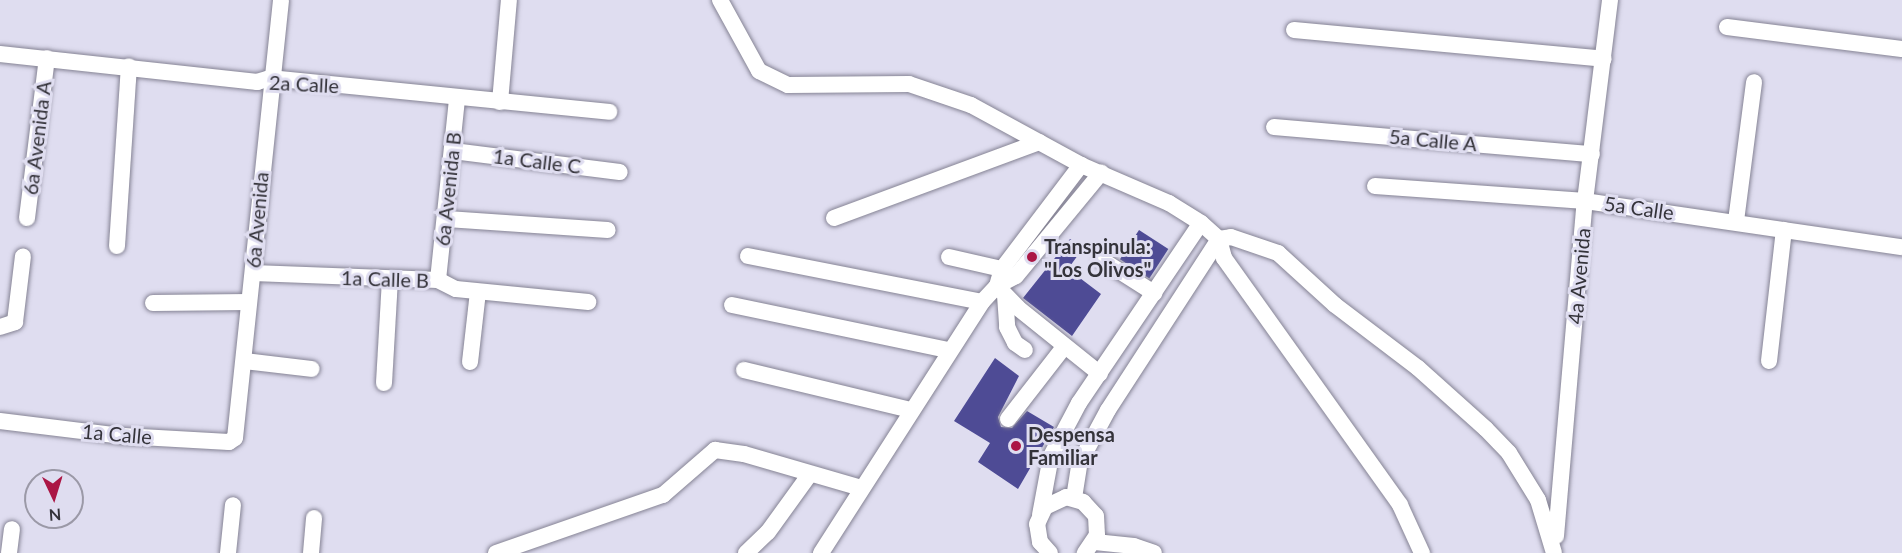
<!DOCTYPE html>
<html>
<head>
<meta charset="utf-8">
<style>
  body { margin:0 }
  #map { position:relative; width:1902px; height:553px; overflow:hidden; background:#dfddf0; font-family:Lato,sans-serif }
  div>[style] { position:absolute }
  .building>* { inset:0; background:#4e4b95; transform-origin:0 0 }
  .roads { filter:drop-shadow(0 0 2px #858394) drop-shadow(0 0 2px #858394) }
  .minor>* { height:16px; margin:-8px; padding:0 8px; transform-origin:8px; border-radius:8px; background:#fff }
  .dots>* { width:16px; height:16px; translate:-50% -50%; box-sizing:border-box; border:3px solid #dfddf0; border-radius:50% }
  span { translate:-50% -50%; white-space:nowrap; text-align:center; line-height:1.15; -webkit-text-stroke:6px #dfddf0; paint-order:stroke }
  .street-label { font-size:20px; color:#34333a }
  .poi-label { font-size:20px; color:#34333a; font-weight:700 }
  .left { translate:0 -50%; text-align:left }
  .north { position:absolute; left:24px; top:469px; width:60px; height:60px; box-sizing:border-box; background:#dfddf0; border:2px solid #9b99a7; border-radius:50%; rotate:176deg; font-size:16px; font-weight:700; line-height:24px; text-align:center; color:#34333a }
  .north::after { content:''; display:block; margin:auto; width:21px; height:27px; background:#ab1645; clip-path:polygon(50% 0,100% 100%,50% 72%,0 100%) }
</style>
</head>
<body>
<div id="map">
  <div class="building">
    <i style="left:1139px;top:230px;width:35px;height:35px;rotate:33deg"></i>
    <i style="clip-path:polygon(1070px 239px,1083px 248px,1068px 269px,1101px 294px,1072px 336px,1023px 298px)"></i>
    <i style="clip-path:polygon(995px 358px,1019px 376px,998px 417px,1001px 427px,1012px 428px,1027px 411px,1054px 427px,1018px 489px,978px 462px,990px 443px,954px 421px)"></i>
  </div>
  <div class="roads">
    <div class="minor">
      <i style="left:720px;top:0;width:81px;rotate:61.2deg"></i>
      <i style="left:759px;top:71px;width:32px;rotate:26deg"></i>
      <i style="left:788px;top:85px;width:121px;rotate:-0.5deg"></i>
      <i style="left:909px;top:84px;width:65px;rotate:18.7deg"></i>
      <i style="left:971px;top:105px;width:125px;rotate:28.6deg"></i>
      <i style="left:1081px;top:165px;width:96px;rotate:23.4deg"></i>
      <i style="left:1169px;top:203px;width:38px;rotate:32deg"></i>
      <i style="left:1201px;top:223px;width:24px;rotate:42deg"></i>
      <i style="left:1219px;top:239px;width:20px;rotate:75deg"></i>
      <i style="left:1224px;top:258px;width:303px;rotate:54.5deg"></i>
      <i style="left:1400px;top:505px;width:53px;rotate:65.4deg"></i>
      <i style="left:1727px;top:27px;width:176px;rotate:7.2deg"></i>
      <i style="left:1294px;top:30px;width:311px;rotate:5.3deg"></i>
      <i style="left:0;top:54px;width:259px;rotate:6.2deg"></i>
      <i style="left:257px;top:82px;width:14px;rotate:-17deg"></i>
      <i style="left:270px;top:78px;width:341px;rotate:5.7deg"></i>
      <i style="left:500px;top:102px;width:102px;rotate:-85deg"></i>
      <i style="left:1274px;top:127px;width:319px;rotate:4.9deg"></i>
      <i style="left:453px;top:151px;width:168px;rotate:7.2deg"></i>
      <i style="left:1375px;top:186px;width:211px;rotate:4.1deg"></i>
      <i style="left:1585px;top:201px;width:320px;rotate:8.3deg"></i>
      <i style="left:27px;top:218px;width:161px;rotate:-82.9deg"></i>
      <i style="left:834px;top:218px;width:219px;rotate:-20.3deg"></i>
      <i style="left:447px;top:219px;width:161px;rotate:3.9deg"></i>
      <i style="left:1736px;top:221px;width:140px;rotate:-82.6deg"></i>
      <i style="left:117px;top:246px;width:180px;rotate:-86.2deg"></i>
      <i style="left:748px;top:256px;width:238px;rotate:11.1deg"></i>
      <i style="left:949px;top:257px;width:54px;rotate:12.8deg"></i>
      <i style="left:1102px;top:260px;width:62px;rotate:32.4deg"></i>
      <i style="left:253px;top:273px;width:185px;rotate:2.2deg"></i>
      <i style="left:438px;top:280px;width:20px;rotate:27deg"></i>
      <i style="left:456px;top:289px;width:133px;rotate:5.6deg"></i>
      <i style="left:438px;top:280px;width:183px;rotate:-84deg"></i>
      <i style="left:997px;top:286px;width:18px;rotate:-74deg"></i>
      <i style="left:1002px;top:269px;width:131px;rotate:-52.8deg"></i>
      <i style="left:997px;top:286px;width:30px;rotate:46deg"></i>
      <i style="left:1018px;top:308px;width:105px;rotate:38.8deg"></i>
      <i style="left:1005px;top:295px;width:32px;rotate:86deg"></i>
      <i style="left:1007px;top:327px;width:18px;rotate:63deg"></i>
      <i style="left:1015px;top:343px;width:12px;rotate:35deg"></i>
      <i style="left:153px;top:303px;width:96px;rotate:-0.6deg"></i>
      <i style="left:732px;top:305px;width:221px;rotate:11.8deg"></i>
      <i style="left:0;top:327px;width:16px;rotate:-18deg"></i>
      <i style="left:15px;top:322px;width:66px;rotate:-83.1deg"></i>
      <i style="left:244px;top:361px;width:68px;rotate:6.7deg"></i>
      <i style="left:1769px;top:361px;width:132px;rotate:-83.5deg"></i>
      <i style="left:470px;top:362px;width:70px;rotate:-83.5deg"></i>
      <i style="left:744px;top:370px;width:172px;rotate:13.5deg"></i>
      <i style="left:384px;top:383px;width:103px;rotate:-86.7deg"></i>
      <i style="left:1008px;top:419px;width:91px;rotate:-52.1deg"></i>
      <i style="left:0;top:421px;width:124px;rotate:7deg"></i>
      <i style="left:123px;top:436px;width:106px;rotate:3.2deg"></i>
      <i style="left:229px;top:442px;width:7px;rotate:-34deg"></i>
      <i style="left:235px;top:438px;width:440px;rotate:-84deg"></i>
      <i style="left:1074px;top:498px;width:36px;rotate:-81deg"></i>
      <i style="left:1080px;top:462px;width:59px;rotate:-61.7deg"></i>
      <i style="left:1108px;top:410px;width:204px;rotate:-57deg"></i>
      <i style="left:1219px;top:239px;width:12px;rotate:-9deg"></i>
      <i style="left:1231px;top:237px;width:50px;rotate:18.8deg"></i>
      <i style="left:1278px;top:253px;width:77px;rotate:42.4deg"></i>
      <i style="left:1335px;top:305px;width:104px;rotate:37.2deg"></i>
      <i style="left:1418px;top:368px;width:91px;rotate:41.9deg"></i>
      <i style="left:1486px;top:429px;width:33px;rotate:46deg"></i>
      <i style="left:1509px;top:453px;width:55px;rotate:58.3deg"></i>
      <i style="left:1538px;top:500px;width:55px;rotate:73.2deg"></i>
      <i style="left:1040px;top:515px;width:60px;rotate:-79.4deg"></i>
      <i style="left:1051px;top:456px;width:60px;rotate:-62.2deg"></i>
      <i style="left:1079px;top:403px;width:217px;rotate:-55.9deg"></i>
      <i style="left:1556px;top:536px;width:336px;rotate:-85.1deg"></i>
      <i style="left:1585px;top:201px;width:203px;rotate:-82.9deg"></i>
      <i style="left:1095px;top:542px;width:39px;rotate:6deg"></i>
      <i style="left:1134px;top:546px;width:21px;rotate:19deg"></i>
      <i style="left:9px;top:553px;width:24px;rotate:-83deg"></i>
      <i style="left:228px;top:553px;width:48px;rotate:-84.1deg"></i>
      <i style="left:311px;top:553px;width:35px;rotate:-85deg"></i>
      <i style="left:496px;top:553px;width:177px;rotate:-19.2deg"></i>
      <i style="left:663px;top:495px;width:69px;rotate:-40.9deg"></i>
      <i style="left:715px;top:450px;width:29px;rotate:8deg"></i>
      <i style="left:744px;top:454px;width:122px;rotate:16.2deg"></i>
      <i style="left:746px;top:553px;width:30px;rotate:-44deg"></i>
      <i style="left:768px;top:532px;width:72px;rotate:-54.1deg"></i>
      <i style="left:821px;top:553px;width:298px;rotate:-57.3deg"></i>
      <i style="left:982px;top:302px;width:22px;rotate:-47deg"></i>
      <i style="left:997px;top:286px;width:21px;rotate:-28deg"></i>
      <i style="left:1016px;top:276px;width:134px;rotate:-50.5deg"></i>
      <i style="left:1050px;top:553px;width:15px;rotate:-132deg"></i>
      <i style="left:1040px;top:542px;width:18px;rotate:-99deg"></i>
      <i style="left:1037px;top:524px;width:19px;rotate:-65deg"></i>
      <i style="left:1045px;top:507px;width:23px;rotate:-25deg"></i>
      <i style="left:1066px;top:497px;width:18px;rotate:16deg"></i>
      <i style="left:1083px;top:502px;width:19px;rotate:47deg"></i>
      <i style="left:1096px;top:516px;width:19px;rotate:87deg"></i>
      <i style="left:1097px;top:535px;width:22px;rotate:124deg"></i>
    </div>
  </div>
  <div class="dots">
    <i style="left:1032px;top:257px;background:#ab1645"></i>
    <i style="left:1016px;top:446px;background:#ab1645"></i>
  </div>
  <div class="street-label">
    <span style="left:304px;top:84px;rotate:3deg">2a Calle</span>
    <span style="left:37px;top:138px;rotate:-83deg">6a Avenida A</span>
    <span style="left:1433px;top:140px;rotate:5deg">5a Calle A</span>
    <span style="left:537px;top:161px;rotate:7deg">1a Calle C</span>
    <span style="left:448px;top:189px;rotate:-84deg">6a Avenida B</span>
    <span style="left:1639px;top:208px;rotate:8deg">5a Calle</span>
    <span style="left:257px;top:220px;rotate:-85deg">6a Avenida</span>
    <span style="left:1579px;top:276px;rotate:-85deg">4a Avenida</span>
    <span style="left:385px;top:279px;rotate:2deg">1a Calle B</span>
    <span style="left:117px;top:434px;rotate:5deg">1a Calle</span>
  </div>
  <div class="poi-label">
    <span class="left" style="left:1044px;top:258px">Transpinula:<br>"Los Olivos"</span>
    <span class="left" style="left:1028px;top:446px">Despensa<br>Familiar</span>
  </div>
  <div class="north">N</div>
</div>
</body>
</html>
